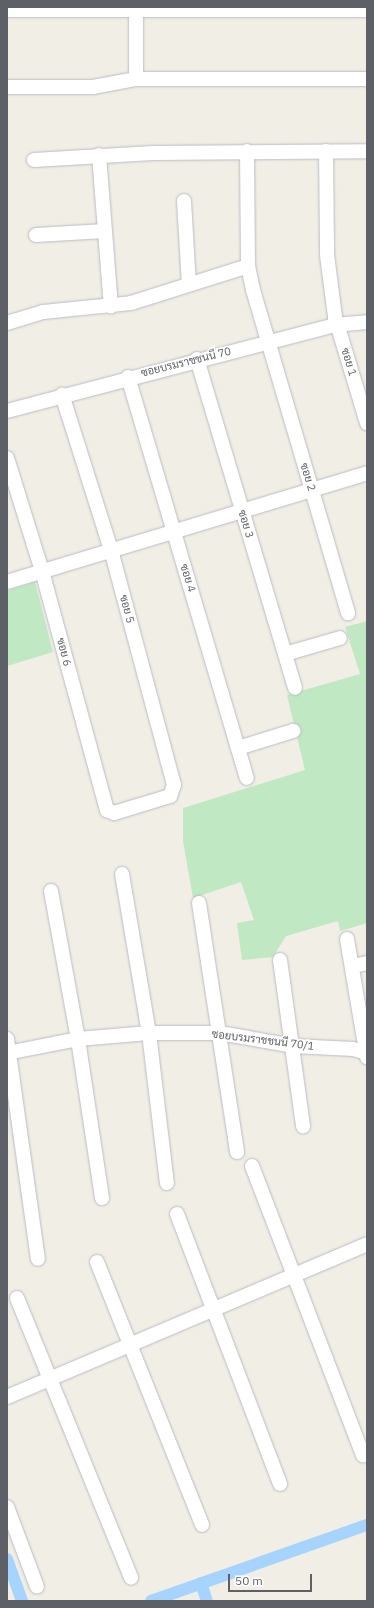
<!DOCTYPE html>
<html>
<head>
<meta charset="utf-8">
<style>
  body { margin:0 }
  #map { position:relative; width:374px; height:1608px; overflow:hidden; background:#f0eee5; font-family:"IBM Plex Sans",Sarabun,sans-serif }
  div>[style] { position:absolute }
  .green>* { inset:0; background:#c0e8c2 }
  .canal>* { height:12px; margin:-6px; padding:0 6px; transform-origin:6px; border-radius:6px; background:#a6d4ff }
  .roads { filter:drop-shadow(0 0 1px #babcc1) drop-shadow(0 0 1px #babcc1) }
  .minor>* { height:14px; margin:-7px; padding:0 7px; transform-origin:7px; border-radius:7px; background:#fff }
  span { translate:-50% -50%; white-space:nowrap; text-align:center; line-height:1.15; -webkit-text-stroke:3.5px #fff; paint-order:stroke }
  .street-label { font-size:11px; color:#5d6066 }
  .frame { position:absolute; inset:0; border:8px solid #5d6066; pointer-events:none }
  .scale { position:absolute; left:228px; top:1574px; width:84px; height:18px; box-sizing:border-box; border:2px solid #5d6066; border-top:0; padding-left:5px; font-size:12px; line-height:14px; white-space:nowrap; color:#5d6066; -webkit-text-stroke:3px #fff; paint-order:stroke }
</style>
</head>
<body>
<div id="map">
  <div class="green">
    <i style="clip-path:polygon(35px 582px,53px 652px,7px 666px,7px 591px)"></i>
    <i style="clip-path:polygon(367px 621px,367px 923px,340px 931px,338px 921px,286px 936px,273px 957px,242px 960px,237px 923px,254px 920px,241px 882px,193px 898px,183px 841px,183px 808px,305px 770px,287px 695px,360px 674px,345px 627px)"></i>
  </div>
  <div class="canal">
    <i style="left:7px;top:1559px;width:45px;rotate:70.3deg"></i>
    <i style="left:201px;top:1583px;width:19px;rotate:72deg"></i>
    <i style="left:151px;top:1601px;width:229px;rotate:-19.4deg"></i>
  </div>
  <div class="roads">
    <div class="minor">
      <i style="left:7px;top:10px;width:360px"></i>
      <i style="left:136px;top:79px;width:72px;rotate:-90deg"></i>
      <i style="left:7px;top:87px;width:86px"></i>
      <i style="left:93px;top:87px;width:44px;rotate:-10.5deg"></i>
      <i style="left:136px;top:79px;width:231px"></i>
      <i style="left:247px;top:151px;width:115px;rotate:89.5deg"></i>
      <i style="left:248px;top:266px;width:25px;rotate:78deg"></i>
      <i style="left:253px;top:290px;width:337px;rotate:73.6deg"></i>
      <i style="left:326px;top:151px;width:104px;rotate:89.4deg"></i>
      <i style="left:327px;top:255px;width:63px;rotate:82.6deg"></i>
      <i style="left:335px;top:317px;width:111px;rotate:73.2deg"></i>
      <i style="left:99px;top:155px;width:152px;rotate:85.5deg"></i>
      <i style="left:34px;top:160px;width:119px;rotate:-3.4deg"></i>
      <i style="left:153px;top:153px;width:214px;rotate:-0.5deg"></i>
      <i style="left:184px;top:201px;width:83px;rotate:86.6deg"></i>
      <i style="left:36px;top:235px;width:69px;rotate:-3.3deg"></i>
      <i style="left:7px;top:323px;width:38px;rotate:-17deg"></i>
      <i style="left:43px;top:312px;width:88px;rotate:-5.8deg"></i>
      <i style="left:131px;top:303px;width:123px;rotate:-17.5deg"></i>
      <i style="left:197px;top:359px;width:343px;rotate:73.4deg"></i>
      <i style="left:128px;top:377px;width:418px;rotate:73.5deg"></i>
      <i style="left:7px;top:411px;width:338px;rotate:-14.7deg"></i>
      <i style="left:334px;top:325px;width:33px;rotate:-5deg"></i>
      <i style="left:7px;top:458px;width:118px;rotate:72.8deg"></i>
      <i style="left:42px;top:571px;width:248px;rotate:74.8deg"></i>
      <i style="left:107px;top:810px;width:8px;rotate:23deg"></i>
      <i style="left:114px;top:813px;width:59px;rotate:-16.9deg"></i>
      <i style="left:170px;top:796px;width:12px;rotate:-70deg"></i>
      <i style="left:174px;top:785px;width:243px;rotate:-105deg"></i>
      <i style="left:111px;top:550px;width:163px;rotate:-107.5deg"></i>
      <i style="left:7px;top:582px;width:376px;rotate:-16.8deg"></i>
      <i style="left:285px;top:654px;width:57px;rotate:-16.2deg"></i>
      <i style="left:238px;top:748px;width:58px;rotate:-17.2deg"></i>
      <i style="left:122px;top:874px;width:161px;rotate:80.4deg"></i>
      <i style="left:149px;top:1033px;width:151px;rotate:83.2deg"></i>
      <i style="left:51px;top:891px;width:150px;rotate:79.7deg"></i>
      <i style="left:78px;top:1039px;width:161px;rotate:81.4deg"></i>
      <i style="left:199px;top:903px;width:252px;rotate:81.3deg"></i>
      <i style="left:347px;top:939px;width:120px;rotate:80.4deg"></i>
      <i style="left:280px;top:960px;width:168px;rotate:82.1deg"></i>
      <i style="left:353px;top:966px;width:14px;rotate:-12deg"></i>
      <i style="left:7px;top:1039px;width:222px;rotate:82deg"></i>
      <i style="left:7px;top:1053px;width:72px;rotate:-11.2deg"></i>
      <i style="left:78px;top:1039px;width:71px;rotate:-4.8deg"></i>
      <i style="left:149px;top:1033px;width:71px"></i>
      <i style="left:220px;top:1033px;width:74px;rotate:10.1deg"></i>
      <i style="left:293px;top:1046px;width:60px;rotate:2.9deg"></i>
      <i style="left:353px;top:1049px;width:15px;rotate:16deg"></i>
      <i style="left:252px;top:1166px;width:310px;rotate:69deg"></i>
      <i style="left:177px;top:1214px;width:289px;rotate:69.1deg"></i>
      <i style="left:97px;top:1262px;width:283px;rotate:68.2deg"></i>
      <i style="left:17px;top:1298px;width:302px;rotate:67.8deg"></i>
      <i style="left:7px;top:1397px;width:391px;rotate:-23deg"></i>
      <i style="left:7px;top:1507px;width:85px;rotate:69.4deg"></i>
    </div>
  </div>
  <div class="street-label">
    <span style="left:186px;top:362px;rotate:-14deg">ซอยบรมราชชนนี 70</span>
    <span style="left:349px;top:362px;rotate:73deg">ซอย 1</span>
    <span style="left:308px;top:477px;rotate:73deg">ซอย 2</span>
    <span style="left:246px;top:524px;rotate:73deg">ซอย 3</span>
    <span style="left:188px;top:578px;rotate:73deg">ซอย 4</span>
    <span style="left:127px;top:609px;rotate:75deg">ซอย 5</span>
    <span style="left:64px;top:652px;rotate:75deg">ซอย 6</span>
    <span style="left:263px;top:1040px;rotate:7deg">ซอยบรมราชชนนี 70/1</span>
  </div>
  <div class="frame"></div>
  <div class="scale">50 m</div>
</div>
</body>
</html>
